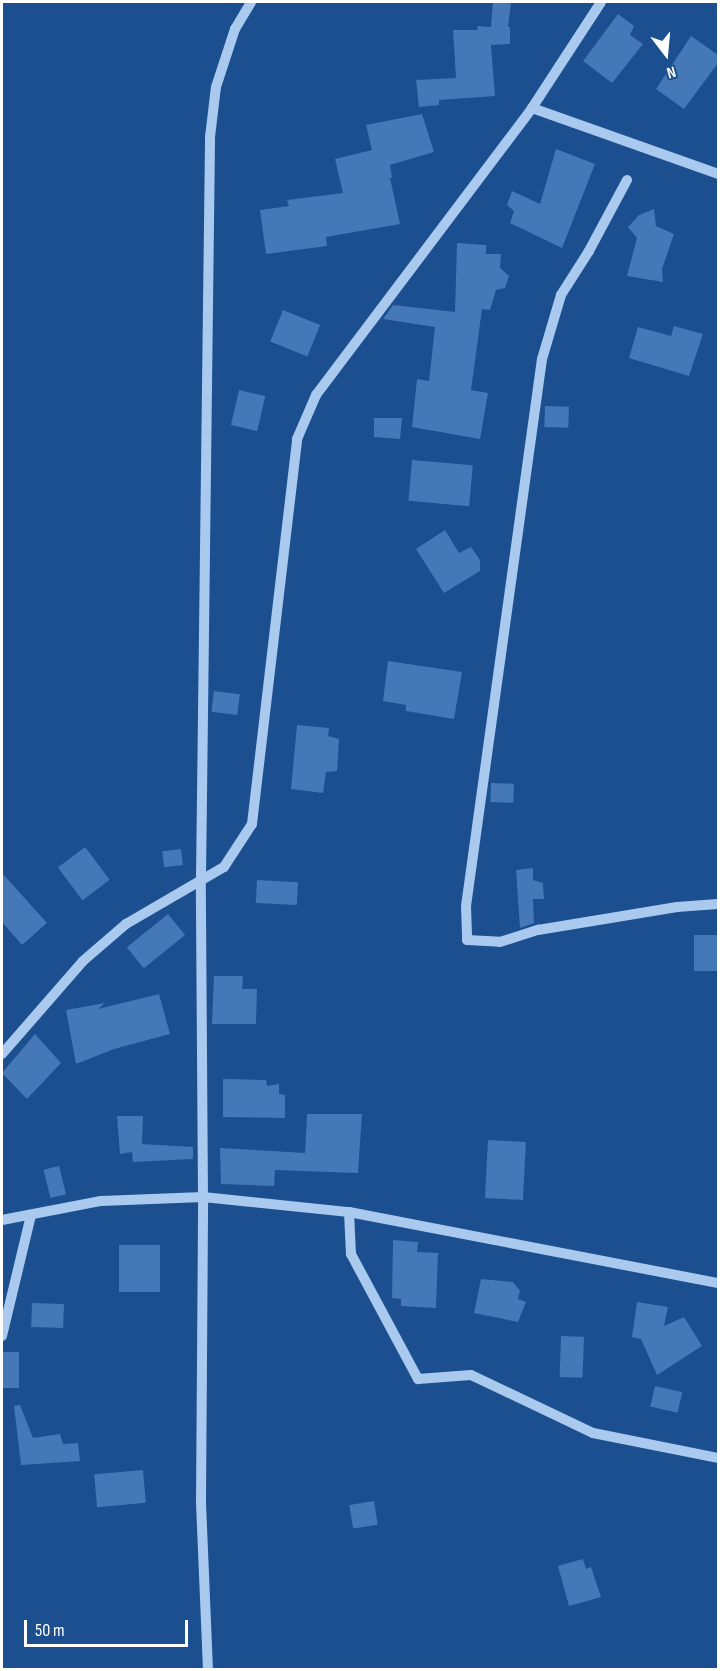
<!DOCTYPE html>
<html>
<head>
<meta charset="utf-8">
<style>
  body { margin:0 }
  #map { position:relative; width:720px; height:1671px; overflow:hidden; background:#1b4f8f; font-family:"Sofia Sans Condensed",sans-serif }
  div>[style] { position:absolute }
  .building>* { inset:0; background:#4478b7; transform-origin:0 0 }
  .minor>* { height:10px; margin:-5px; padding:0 5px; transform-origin:5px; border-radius:5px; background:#a9c9ee }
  span { translate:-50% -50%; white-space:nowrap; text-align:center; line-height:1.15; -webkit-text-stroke:4.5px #1b4f8f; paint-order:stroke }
  .frame { position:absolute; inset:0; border:3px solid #fff; pointer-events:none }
  .north { position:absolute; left:636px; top:24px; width:60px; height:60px; -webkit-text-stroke:4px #1b4f8f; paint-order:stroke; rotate:164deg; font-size:16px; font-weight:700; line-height:24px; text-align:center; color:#fff }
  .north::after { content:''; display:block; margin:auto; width:21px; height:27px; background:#fff; clip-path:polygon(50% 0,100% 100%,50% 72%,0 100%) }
  .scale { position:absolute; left:24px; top:1620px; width:164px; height:27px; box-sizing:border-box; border:3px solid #fff; border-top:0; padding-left:8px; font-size:18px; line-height:21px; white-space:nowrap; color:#fff; -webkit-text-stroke:4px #1b4f8f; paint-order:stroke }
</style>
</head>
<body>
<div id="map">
  <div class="building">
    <i style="clip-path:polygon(493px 2px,511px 2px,508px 27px,510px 27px,510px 44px,491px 45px,495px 96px,439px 100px,439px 105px,419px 107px,416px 80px,456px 78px,453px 30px,478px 30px,477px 26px,491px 27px)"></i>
    <i style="clip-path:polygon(618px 14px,634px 26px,630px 35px,643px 44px,612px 83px,583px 61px)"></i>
    <i style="clip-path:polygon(691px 36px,718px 55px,718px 63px,684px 109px,656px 89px)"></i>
    <i style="clip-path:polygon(422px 114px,434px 152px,390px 165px,392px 178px,390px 178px,400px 224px,326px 237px,327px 246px,266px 254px,260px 210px,289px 206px,287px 200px,343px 193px,335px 159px,372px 150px,366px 125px)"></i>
    <i style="clip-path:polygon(556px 149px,595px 164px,562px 248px,510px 223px,514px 211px,507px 205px,512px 191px,540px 204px)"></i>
    <i style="clip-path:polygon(654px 209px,656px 226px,674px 234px,662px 269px,663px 282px,627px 276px,637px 238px,628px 227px,639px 215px)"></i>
    <i style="clip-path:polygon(457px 243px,486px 245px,486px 254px,501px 254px,500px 268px,509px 276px,505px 288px,496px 290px,490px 310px,482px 309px,471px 390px,488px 393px,480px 439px,412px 427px,417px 379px,429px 381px,435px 327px,383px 319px,393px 305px,455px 312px)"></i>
    <i style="left:283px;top:310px;width:40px;height:34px;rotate:22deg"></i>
    <i style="clip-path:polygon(674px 326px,703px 334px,689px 376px,629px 358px,638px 327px,671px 336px)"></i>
    <i style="left:239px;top:390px;width:27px;height:36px;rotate:13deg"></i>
    <i style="left:545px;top:406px;width:24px;height:21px;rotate:2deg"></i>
    <i style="clip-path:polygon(374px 418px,402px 418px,400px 439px,374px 437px)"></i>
    <i style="left:412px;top:460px;width:61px;height:41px;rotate:5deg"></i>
    <i style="clip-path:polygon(445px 530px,459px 553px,471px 547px,480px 560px,480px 571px,444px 593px,416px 549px)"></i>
    <i style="clip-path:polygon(388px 661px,462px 672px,454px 719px,406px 711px,406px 705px,383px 701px)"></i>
    <i style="left:214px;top:691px;width:26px;height:21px;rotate:7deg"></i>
    <i style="clip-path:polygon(297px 725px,329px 728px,328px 736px,339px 739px,337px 771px,326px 772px,323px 793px,291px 789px)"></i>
    <i style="left:491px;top:783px;width:23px;height:19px;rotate:2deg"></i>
    <i style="left:85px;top:847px;width:41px;height:34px;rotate:53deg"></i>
    <i style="left:181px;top:849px;width:16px;height:19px;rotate:83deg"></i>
    <i style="clip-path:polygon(533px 868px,533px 880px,543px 883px,544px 899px,533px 899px,534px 923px,520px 928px,516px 870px)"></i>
    <i style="clip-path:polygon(2px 873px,47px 923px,22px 945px,2px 922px)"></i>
    <i style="left:257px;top:880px;width:41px;height:23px;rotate:3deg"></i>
    <i style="left:168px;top:914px;width:27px;height:53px;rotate:51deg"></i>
    <i style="left:718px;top:935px;width:36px;height:24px;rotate:90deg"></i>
    <i style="clip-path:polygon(214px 976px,243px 976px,242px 989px,257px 989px,256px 1024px,212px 1024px)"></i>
    <i style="clip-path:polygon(159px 994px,170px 1034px,114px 1049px,76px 1064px,66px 1010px,105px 1003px,98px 1009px)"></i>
    <i style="clip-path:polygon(35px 1034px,61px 1063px,27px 1099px,2px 1073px)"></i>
    <i style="clip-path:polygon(223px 1079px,266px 1080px,267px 1086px,279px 1084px,279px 1094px,285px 1095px,285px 1118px,223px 1117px)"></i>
    <i style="clip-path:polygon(307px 1114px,362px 1114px,358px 1173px,275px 1170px,274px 1186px,221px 1184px,220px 1148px,305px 1153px)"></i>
    <i style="clip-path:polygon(117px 1116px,143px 1116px,142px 1144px,193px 1147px,193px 1159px,133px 1162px,132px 1152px,120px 1154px)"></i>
    <i style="left:488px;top:1140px;width:38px;height:58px;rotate:3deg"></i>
    <i style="left:59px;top:1166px;width:29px;height:16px;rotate:76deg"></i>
    <i style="clip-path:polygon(393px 1240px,418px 1242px,417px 1252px,438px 1253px,436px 1308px,401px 1306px,401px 1299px,392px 1298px)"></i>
    <i style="left:119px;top:1245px;width:41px;height:47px"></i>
    <i style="clip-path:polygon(481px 1279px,513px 1282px,520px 1291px,518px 1299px,526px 1302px,518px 1322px,474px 1313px)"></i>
    <i style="clip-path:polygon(637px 1302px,668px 1307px,664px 1326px,684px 1317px,702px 1346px,657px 1375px,641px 1339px,632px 1337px)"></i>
    <i style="left:32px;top:1303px;width:32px;height:24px;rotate:2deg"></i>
    <i style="left:561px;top:1336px;width:23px;height:41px;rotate:2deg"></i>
    <i style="left:3px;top:1352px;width:16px;height:36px"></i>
    <i style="left:655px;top:1386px;width:28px;height:21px;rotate:13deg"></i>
    <i style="clip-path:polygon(20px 1405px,33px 1438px,60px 1434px,63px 1444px,78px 1443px,80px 1461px,21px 1465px,14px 1406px)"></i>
    <i style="left:143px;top:1470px;width:33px;height:49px;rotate:85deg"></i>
    <i style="left:374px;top:1501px;width:24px;height:25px;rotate:81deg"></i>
    <i style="clip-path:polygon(583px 1559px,586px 1569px,591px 1567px,601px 1597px,569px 1606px,558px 1566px)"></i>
  </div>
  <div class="minor">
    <i style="left:532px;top:108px;width:197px;rotate:19.5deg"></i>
    <i style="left:627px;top:180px;width:81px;rotate:118.2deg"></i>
    <i style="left:589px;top:251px;width:52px;rotate:122.5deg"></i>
    <i style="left:561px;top:295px;width:67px;rotate:106.5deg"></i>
    <i style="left:542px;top:359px;width:552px;rotate:97.91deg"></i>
    <i style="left:466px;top:906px;width:34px;rotate:88deg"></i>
    <i style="left:467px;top:940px;width:33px;rotate:3deg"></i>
    <i style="left:500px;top:942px;width:40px;rotate:-18deg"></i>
    <i style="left:538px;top:930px;width:141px;rotate:-9.4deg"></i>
    <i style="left:677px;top:907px;width:41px;rotate:-4.2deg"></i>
    <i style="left:2px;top:1054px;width:123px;rotate:-48.9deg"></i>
    <i style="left:83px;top:961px;width:57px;rotate:-40.7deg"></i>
    <i style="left:126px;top:924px;width:113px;rotate:-30.2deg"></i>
    <i style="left:224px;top:867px;width:51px;rotate:-56.9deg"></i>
    <i style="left:252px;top:824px;width:388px;rotate:-83.3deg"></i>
    <i style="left:297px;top:439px;width:48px;rotate:-66.6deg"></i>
    <i style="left:316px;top:395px;width:359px;rotate:-53deg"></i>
    <i style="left:532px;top:108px;width:126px;rotate:-56.9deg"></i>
    <i style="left:349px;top:1212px;width:42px;rotate:87.3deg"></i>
    <i style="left:351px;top:1254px;width:142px;rotate:61.8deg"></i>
    <i style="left:418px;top:1379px;width:53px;rotate:-4.3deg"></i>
    <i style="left:471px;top:1375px;width:135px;rotate:25.4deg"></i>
    <i style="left:593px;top:1433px;width:127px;rotate:11.3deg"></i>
    <i style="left:2px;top:1220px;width:101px;rotate:-10.9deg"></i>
    <i style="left:101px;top:1201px;width:102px;rotate:-2.2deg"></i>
    <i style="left:203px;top:1197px;width:147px;rotate:5.9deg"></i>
    <i style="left:349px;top:1212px;width:376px;rotate:10.9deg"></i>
    <i style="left:2px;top:1336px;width:124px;rotate:-76.5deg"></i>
    <i style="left:208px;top:1670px;width:167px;rotate:-92.4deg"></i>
    <i style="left:201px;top:1503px;width:306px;rotate:-89.6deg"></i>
    <i style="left:203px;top:1197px;width:319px;rotate:-90.4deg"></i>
    <i style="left:201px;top:878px;width:741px;rotate:-89.3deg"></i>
    <i style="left:210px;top:137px;width:50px;rotate:-83.2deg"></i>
    <i style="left:216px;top:87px;width:61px;rotate:-71.9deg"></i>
    <i style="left:235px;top:29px;width:31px;rotate:-59deg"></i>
  </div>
  <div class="frame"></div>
  <div class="north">N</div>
  <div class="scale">50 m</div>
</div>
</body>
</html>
